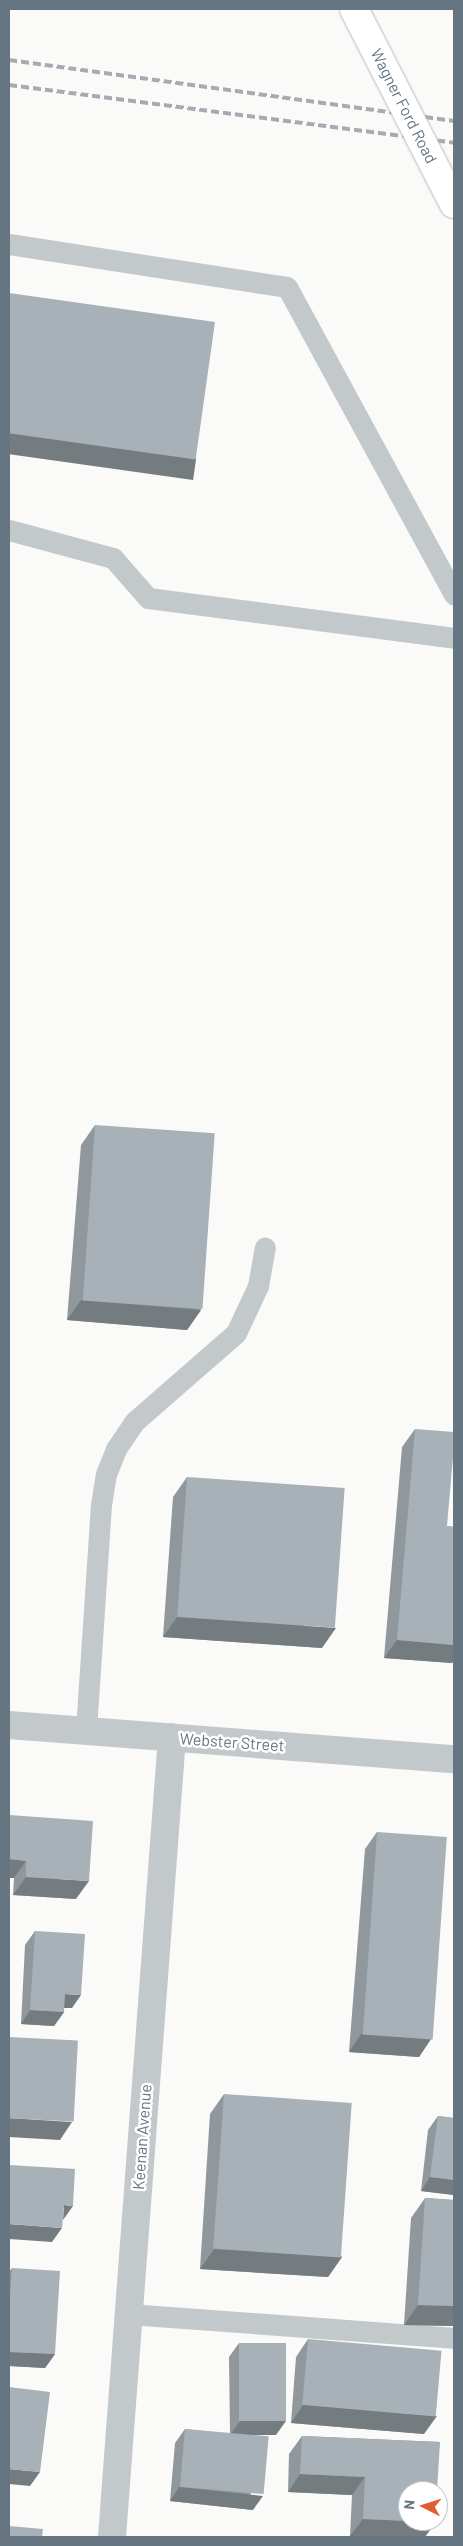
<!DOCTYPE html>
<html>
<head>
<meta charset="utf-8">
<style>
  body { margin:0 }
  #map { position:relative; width:463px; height:2546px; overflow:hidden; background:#fafaf8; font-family:Barlow,sans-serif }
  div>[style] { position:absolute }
  .service>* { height:21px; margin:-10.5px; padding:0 10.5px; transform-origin:10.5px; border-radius:10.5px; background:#c3c8cb }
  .tertiary>* { height:28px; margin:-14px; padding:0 14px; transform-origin:14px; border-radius:14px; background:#c3c8cb }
  .rail>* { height:4px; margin-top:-2px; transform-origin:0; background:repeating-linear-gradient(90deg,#a4abb1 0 8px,transparent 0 12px) }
  .bridges { filter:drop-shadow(0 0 1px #b8bdc2) drop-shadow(0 0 1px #b8bdc2) }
  .secondary-bridge>* { height:28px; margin:-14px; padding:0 14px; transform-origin:14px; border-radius:14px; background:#fff }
  .wall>* { inset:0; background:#90989d }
  .shaded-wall>* { inset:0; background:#757c80; transform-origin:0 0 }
  .building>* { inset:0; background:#a7b1b7; transform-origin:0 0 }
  span { translate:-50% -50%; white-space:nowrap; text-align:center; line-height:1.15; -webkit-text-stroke:5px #fff; paint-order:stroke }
  .street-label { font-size:16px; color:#657582 }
  .frame { position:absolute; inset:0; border:10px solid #657582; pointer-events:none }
  .north { position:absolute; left:398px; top:2481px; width:50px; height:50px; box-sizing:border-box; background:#fff; border:1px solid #c1c8cd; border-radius:50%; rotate:275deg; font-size:14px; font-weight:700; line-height:20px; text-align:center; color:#657582 }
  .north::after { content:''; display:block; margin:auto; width:18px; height:22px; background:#e05e32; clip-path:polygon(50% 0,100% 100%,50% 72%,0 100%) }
</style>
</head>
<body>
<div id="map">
  <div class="service">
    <i style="left:9px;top:244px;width:281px;rotate:8.8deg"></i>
    <i style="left:287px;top:287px;width:350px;rotate:61.5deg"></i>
    <i style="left:9px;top:530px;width:108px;rotate:15.1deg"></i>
    <i style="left:113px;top:558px;width:53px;rotate:48.8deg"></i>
    <i style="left:148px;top:598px;width:309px;rotate:7.4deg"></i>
    <i style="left:86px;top:1730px;width:225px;rotate:-86.2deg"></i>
    <i style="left:101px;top:1505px;width:31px;rotate:-81deg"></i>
    <i style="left:106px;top:1474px;width:27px;rotate:-68deg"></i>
    <i style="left:116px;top:1449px;width:32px;rotate:-56deg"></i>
    <i style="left:134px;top:1422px;width:135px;rotate:-41.1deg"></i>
    <i style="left:236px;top:1333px;width:52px;rotate:-64.9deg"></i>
    <i style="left:258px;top:1286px;width:39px;rotate:-80deg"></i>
    <i style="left:129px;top:2314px;width:326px;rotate:4.2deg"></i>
  </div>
  <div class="tertiary">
    <i style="left:9px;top:1725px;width:446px;rotate:4.4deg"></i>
    <i style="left:112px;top:2537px;width:802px;rotate:-85.71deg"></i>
  </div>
  <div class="rail">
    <i style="left:9px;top:60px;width:449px;rotate:7.8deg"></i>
    <i style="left:9px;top:85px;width:449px;rotate:7.4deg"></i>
  </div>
  <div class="bridges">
    <div class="secondary-bridge">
      <i style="left:354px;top:9px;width:219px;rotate:62.9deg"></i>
    </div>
  </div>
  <div class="wall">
    <i style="clip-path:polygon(95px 1125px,201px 1310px,187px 1330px,67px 1320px,81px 1145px)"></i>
    <i style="clip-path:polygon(415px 1429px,447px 1526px,454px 1527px,454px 1660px,452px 1663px,384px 1658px,402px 1447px)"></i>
    <i style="clip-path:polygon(187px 1477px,322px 1648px,163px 1637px,173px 1497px)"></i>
    <i style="clip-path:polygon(9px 1815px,76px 1899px,13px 1895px,14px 1878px,9px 1878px)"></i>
    <i style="clip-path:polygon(377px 1832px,431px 2039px,419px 2057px,349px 2052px,365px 1849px)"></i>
    <i style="clip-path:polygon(35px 1931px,72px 2008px,64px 2008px,64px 2012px,54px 2026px,21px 2024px,25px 1945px)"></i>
    <i style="clip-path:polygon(224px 2094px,342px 2257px,328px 2277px,200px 2269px,210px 2114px)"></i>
    <i style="clip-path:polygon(438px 2116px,454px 2118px,454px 2195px,421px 2191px,428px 2130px)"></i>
    <i style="clip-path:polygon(425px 2198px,454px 2200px,454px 2326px,404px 2325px,411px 2218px)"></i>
    <i style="clip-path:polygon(12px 2268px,55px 2354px,45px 2368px,9px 2366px,9px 2272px)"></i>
    <i style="clip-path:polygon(308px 2339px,424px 2434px,291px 2423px,296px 2357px)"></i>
    <i style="clip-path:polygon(239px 2343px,276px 2435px,242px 2435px,253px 2510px,170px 2501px,175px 2443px,185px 2429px,230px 2434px,229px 2357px)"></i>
    <i style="clip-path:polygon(302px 2436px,440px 2442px,425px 2537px,369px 2537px,350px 2536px,352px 2495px,288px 2492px,289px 2454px)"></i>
  </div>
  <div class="shaded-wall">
    <i style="left:9px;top:432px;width:189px;height:22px;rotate:8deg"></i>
    <i style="clip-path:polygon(81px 1300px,201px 1310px,187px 1330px,67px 1320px)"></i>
    <i style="clip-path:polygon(177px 1617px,336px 1628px,322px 1648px,163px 1637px)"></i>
    <i style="clip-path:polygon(397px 1640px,454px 1645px,454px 1660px,452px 1663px,384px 1658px)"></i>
    <i style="clip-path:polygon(9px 1859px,26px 1861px,14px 1878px,9px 1878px)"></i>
    <i style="clip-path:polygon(26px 1877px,89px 1881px,76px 1899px,13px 1895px)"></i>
    <i style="clip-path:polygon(65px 1994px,81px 1995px,72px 2008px,55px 2008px)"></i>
    <i style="clip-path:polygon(30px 2010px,64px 2012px,54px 2026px,21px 2024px)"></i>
    <i style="clip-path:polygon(361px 2034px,431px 2039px,419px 2057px,349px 2052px)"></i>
    <i style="clip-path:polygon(9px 2118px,72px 2122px,60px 2140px,9px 2137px)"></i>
    <i style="clip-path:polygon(430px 2177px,454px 2180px,454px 2195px,421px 2191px)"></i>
    <i style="clip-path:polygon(64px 2205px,73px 2206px,63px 2220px)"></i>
    <i style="clip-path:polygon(9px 2224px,62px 2228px,52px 2242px,9px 2239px)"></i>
    <i style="clip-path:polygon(214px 2249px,342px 2257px,328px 2277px,200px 2269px)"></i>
    <i style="clip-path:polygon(418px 2305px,454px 2306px,454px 2326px,404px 2325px)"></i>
    <i style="clip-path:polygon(9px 2352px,55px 2354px,45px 2368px,9px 2366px)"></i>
    <i style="clip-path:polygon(303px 2405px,437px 2416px,424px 2434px,291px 2423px)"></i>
    <i style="clip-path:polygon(240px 2421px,286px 2421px,276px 2435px,230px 2435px)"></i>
    <i style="clip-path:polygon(9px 2469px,40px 2472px,30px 2486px,9px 2484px)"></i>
    <i style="clip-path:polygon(300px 2474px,365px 2477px,352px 2495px,288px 2492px)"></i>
    <i style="clip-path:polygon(179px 2487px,263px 2496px,253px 2510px,170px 2501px)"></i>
    <i style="clip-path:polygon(363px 2519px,436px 2522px,425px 2537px,369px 2537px,350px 2536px)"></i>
  </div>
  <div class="building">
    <i style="left:9px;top:293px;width:208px;height:139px;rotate:8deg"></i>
    <i style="left:95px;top:1125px;width:120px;height:176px;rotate:4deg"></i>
    <i style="clip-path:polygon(415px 1429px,454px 1432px,454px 1446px,447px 1526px,454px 1527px,454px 1645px,397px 1640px)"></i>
    <i style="left:187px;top:1477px;width:158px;height:140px;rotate:4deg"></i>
    <i style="clip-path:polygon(9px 1815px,93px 1821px,89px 1881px,26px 1877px,26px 1861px,9px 1859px)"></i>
    <i style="left:377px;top:1832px;width:70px;height:203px;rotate:4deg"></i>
    <i style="clip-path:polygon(35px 1931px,85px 1934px,81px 1995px,65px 1994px,64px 2012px,30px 2010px)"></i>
    <i style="left:9px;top:2037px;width:69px;height:81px;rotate:3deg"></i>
    <i style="left:224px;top:2094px;width:128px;height:155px;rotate:4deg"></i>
    <i style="clip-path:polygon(438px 2116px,454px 2118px,454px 2180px,430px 2177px)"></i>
    <i style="clip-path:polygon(9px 2165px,75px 2169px,73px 2206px,64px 2205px,62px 2228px,9px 2224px)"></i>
    <i style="clip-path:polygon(425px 2198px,454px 2200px,454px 2306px,418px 2305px)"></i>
    <i style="clip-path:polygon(12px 2268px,60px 2271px,55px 2354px,9px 2352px,9px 2297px,10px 2297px)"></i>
    <i style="left:308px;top:2339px;width:134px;height:66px;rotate:5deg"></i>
    <i style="left:239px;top:2343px;width:47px;height:78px"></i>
    <i style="clip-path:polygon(9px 2387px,50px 2392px,40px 2472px,9px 2469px)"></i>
    <i style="left:185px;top:2429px;width:84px;height:58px;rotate:5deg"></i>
    <i style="clip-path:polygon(302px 2436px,440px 2442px,437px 2491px,408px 2491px,408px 2521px,363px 2519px,365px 2477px,300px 2474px)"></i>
    <i style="clip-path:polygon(412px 2521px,436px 2521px,436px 2522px)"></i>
    <i style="clip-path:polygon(9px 2526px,43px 2529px,42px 2537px,9px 2537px)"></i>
  </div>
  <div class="street-label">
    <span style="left:404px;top:106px;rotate:63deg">Wagner Ford Road</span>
    <span style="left:232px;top:1742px;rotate:4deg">Webster Street</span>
    <span style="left:142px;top:2137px;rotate:-86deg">Keenan Avenue</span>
  </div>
  <div class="frame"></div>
  <div class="north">N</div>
</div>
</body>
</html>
